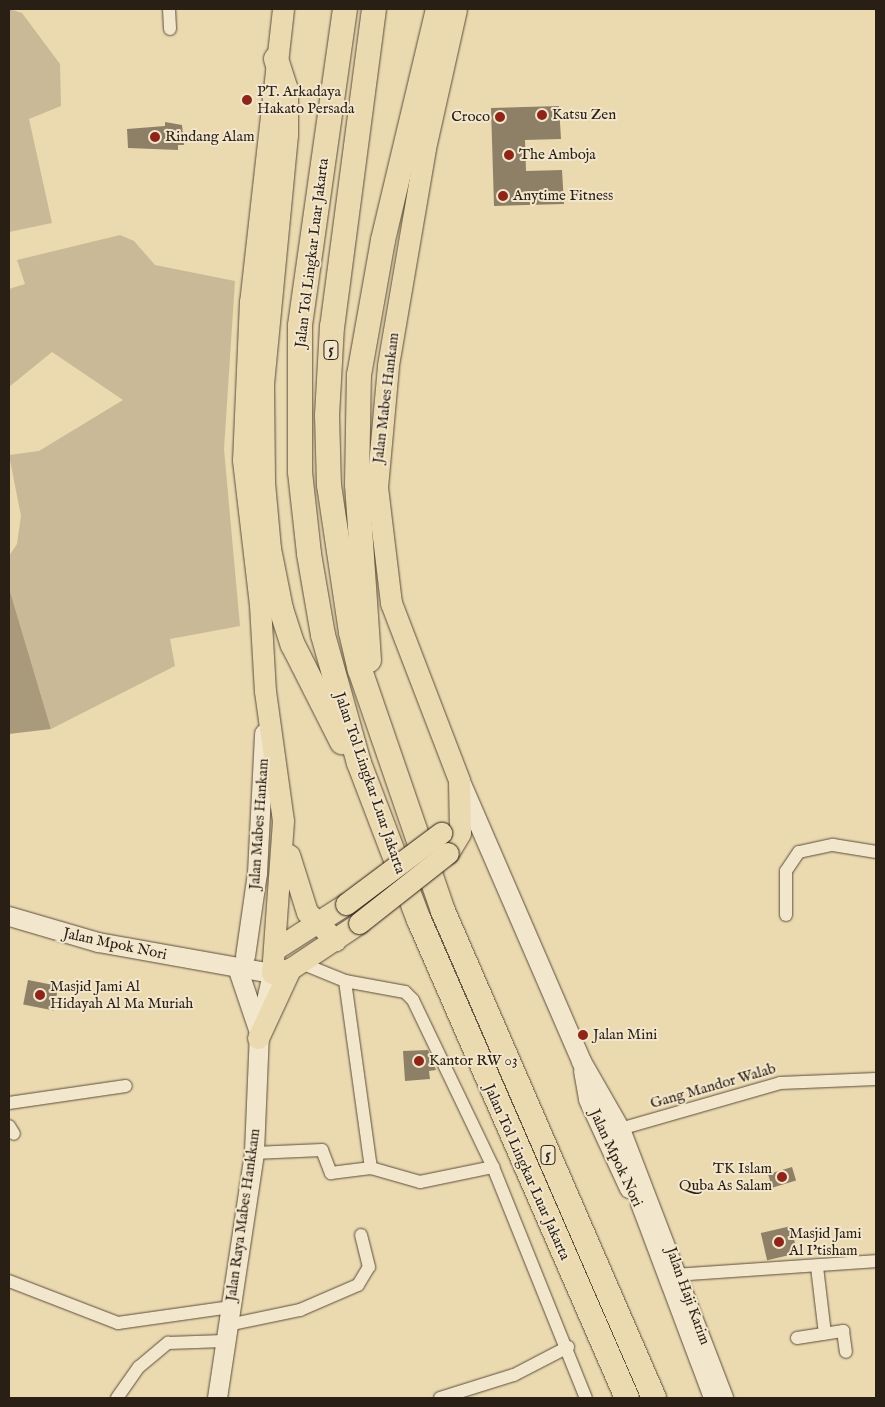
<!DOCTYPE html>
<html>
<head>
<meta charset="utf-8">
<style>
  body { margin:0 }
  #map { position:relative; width:885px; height:1407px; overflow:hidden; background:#ebd9b0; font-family:"IM FELL English",serif }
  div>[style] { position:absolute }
  .green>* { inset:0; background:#cab996 }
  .water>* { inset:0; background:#a99a7b }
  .building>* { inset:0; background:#8e8066; transform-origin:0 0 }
  .roads { filter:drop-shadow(0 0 1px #5a4e3c) drop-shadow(0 0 1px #5a4e3c) }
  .street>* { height:12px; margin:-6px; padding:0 6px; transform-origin:6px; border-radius:6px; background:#f2e6cc }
  .secondary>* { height:19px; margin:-9.5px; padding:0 9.5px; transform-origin:9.5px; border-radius:9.5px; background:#f2e6cc }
  .primary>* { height:21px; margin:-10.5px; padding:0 10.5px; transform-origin:10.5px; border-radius:10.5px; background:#ebd9b0 }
  .highway>* { height:24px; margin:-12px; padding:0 12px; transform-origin:12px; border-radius:12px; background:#ebd9b0 }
  .bridges { filter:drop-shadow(0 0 1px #2a1f15) drop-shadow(0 0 1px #2a1f15) }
  .primary-bridge>* { height:21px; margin:-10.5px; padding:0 10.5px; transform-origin:10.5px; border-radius:10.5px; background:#ebd9b0 }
  .dots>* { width:14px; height:14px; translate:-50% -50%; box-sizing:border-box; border:2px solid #f2e6cc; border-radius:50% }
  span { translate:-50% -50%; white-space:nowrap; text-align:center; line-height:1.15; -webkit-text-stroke:4px #f2e6cc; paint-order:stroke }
  .shield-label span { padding:1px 4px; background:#f2e6cc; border:1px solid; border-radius:4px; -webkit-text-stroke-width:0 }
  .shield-label { font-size:14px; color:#2a1f15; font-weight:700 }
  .poi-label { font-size:15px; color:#2a1f15 }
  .left { translate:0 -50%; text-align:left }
  .right { translate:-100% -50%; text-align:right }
  .street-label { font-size:15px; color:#2a1f15 }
  .frame { position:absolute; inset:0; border:10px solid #2a1f15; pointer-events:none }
</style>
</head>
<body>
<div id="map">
  <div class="green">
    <i style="clip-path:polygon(9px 9px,22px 13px,60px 64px,61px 106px,29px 119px,52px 223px,9px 232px)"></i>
    <i style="clip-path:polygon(120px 235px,134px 241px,155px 265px,235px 281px,224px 449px,240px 626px,170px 639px,175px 666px,51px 729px,9px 588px,9px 556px,17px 544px,21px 516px,9px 455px,39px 451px,123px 400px,52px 352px,9px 387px,9px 289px,25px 284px,17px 260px)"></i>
  </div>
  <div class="water">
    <i style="clip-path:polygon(9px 588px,51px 729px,9px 734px)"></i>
  </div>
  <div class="building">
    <i style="clip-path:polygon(559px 106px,561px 139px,525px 140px,526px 171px,562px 170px,564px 204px,494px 206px,491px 108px)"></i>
    <i style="clip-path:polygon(165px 122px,182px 125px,184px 145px,178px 145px,178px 150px,128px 148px,127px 129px,165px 126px)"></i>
    <i style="left:28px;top:980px;width:31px;height:25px;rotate:11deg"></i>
    <i style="clip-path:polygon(428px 1050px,436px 1070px,429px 1071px,430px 1079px,405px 1081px,403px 1051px)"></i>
    <i style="left:792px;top:1167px;width:14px;height:25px;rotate:73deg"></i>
    <i style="left:791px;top:1226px;width:28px;height:31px;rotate:77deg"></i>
  </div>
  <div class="roads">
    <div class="street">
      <i style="left:169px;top:9px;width:20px;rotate:87deg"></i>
      <i style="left:786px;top:915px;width:44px;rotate:-90deg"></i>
      <i style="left:786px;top:871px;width:23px;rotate:-56deg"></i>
      <i style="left:799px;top:852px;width:35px;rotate:-12deg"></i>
      <i style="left:833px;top:845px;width:44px;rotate:9.2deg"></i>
      <i style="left:301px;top:963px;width:48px;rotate:22.2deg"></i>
      <i style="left:345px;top:981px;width:61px;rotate:10.4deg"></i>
      <i style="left:405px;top:992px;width:11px;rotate:45deg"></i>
      <i style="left:413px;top:1000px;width:185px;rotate:64.4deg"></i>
      <i style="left:493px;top:1167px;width:249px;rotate:68.1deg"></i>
      <i style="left:345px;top:981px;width:189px;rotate:82.1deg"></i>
      <i style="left:9px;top:1103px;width:118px;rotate:-8.3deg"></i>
      <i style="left:9px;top:1126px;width:9px;rotate:58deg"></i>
      <i style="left:620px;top:1129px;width:166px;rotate:-16deg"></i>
      <i style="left:780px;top:1083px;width:96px;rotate:-2.4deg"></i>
      <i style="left:254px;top:1153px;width:68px;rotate:-2.5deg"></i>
      <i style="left:322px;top:1150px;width:25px;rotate:69deg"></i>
      <i style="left:331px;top:1173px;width:40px;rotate:-7.1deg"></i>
      <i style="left:371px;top:1168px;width:51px;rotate:15.9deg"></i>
      <i style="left:420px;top:1182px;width:75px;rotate:-11.6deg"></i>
      <i style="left:637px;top:1204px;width:207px;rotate:69.4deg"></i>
      <i style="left:817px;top:1267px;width:67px;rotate:83.2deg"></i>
      <i style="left:673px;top:1275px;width:203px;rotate:-3.9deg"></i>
      <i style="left:9px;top:1281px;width:117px;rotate:21.1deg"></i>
      <i style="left:118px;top:1323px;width:114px;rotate:-8.1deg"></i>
      <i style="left:228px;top:1325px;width:74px;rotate:-11.8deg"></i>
      <i style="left:300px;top:1310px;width:63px;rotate:-23.3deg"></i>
      <i style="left:358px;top:1285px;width:21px;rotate:-59deg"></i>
      <i style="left:369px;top:1267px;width:33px;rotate:-104deg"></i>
      <i style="left:797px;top:1338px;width:47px;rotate:-8.7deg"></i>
      <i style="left:843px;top:1331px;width:21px;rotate:82deg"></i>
      <i style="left:117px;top:1398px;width:38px;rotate:-55deg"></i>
      <i style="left:139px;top:1367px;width:38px;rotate:-40deg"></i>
      <i style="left:168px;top:1343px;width:56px;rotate:-2deg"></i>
      <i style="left:440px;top:1398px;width:77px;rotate:-17.3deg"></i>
      <i style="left:514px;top:1375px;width:61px;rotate:-27.4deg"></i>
    </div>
    <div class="secondary">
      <i style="left:460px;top:781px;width:305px;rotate:66.6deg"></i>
      <i style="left:581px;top:1061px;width:78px;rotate:60.2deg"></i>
      <i style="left:620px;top:1129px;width:288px;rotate:69deg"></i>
      <i style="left:9px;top:916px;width:93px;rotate:16.3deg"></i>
      <i style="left:98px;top:942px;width:177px;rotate:10.1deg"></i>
      <i style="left:272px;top:973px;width:60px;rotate:102.4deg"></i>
      <i style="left:259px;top:1032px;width:121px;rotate:92.4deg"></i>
      <i style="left:254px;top:1153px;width:248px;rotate:98.6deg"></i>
      <i style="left:245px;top:956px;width:84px;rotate:-81.8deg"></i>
      <i style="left:257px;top:873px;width:140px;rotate:-87.1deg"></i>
      <i style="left:237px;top:967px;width:69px;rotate:71.3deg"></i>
      <i style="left:583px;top:1070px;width:29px;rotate:80deg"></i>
      <i style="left:588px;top:1099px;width:98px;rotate:65.3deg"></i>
    </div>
    <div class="primary">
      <i style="left:283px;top:9px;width:294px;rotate:96.4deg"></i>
      <i style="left:250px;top:301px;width:159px;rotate:92.5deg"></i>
      <i style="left:243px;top:460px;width:146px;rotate:83.3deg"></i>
      <i style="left:260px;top:605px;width:86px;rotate:86.7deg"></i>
      <i style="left:265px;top:691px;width:131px;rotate:82.1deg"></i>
      <i style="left:283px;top:821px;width:152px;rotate:94.1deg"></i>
      <i style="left:272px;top:973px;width:18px;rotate:-13deg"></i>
      <i style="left:290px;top:969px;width:83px;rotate:-33.7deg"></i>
      <i style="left:448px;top:853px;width:23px;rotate:-59deg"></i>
      <i style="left:460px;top:833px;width:53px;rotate:-91.1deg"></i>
      <i style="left:459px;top:780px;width:190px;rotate:-111deg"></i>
      <i style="left:391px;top:603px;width:117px;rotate:-96.9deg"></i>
      <i style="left:377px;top:487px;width:122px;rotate:-84.8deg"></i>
      <i style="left:388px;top:365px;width:220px;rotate:-80.3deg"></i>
      <i style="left:425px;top:148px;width:142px;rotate:-77.4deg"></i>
      <i style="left:289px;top:855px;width:60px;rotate:72.5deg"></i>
      <i style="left:307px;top:912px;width:40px;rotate:45deg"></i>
      <i style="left:274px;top:950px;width:85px;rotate:-32.6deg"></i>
      <i style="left:258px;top:1038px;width:76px;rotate:-65.1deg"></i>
    </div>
    <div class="highway">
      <i style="left:345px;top:9px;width:320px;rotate:98.1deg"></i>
      <i style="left:300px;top:326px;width:146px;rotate:90deg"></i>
      <i style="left:300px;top:472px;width:82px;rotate:83.7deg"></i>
      <i style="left:309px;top:554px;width:82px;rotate:80.2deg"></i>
      <i style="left:323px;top:635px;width:133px;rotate:74.3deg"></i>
      <i style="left:359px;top:763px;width:168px;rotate:69.1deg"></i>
      <i style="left:419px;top:920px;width:521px;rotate:66.48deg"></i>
      <i style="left:374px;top:9px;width:320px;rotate:97.5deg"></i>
      <i style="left:332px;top:326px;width:89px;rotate:93.2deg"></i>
      <i style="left:327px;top:415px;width:70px;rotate:88.4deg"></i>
      <i style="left:329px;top:485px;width:149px;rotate:81.5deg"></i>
      <i style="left:351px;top:632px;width:39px;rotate:77deg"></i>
      <i style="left:360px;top:670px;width:255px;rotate:71deg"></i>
      <i style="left:443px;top:911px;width:531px;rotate:66.57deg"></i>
      <i style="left:276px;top:59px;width:33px;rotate:72deg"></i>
      <i style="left:286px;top:90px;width:45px;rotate:90deg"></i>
      <i style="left:286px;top:135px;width:251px;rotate:95.5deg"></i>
      <i style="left:262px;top:385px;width:98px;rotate:89.4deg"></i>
      <i style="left:263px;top:483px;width:66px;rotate:84.8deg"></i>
      <i style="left:269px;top:549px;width:61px;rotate:78.7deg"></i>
      <i style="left:281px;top:609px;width:38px;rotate:72deg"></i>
      <i style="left:293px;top:645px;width:109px;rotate:63.2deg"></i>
      <i style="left:369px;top:660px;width:175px;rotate:-93.9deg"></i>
      <i style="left:357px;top:485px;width:110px;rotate:-89deg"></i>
      <i style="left:359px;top:375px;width:137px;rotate:-79.9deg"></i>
      <i style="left:383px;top:240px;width:237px;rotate:-76.6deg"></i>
    </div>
  </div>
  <div class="bridges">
    <div class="primary-bridge">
      <i style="left:346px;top:904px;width:119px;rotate:-36.8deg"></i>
      <i style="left:359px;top:923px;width:113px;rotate:-38.2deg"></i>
    </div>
  </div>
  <div class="dots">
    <i style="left:247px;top:100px;background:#8f2418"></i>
    <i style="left:542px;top:115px;background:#8f2418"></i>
    <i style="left:500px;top:117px;background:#8f2418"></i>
    <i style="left:155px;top:137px;background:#8f2418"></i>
    <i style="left:509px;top:155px;background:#8f2418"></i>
    <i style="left:503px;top:196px;background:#8f2418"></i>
    <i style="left:40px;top:995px;background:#8f2418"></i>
    <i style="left:583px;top:1035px;background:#8f2418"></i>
    <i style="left:419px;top:1061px;background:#8f2418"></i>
    <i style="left:782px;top:1177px;background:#8f2418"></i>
    <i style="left:779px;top:1242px;background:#8f2418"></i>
  </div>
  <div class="shield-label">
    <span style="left:331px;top:350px">5</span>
    <span style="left:548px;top:1155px">5</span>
  </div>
  <div class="poi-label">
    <span class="left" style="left:257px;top:100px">PT. Arkadaya<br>Hakato Persada</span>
    <span class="left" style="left:552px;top:115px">Katsu Zen</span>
    <span class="right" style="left:490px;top:117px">Croco</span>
    <span class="left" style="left:165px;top:137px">Rindang Alam</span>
    <span class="left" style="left:519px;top:155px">The Amboja</span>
    <span class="left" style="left:513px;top:196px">Anytime Fitness</span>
    <span class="left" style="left:50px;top:995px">Masjid Jami Al<br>Hidayah Al Ma Muriah</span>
    <span class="left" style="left:593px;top:1035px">Jalan Mini</span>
    <span class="left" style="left:429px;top:1061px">Kantor RW 03</span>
    <span class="right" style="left:772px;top:1177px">TK Islam<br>Quba As Salam</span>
    <span class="left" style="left:789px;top:1242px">Masjid Jami<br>Al I'tisham</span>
  </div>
  <div class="street-label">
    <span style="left:312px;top:253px;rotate:-83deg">Jalan Tol Lingkar Luar Jakarta</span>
    <span style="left:386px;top:398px;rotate:-83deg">Jalan Mabes Hankam</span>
    <span style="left:370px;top:783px;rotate:71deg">Jalan Tol Lingkar Luar Jakarta</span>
    <span style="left:259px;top:824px;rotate:-86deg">Jalan Mabes Hankam</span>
    <span style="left:115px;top:944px;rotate:12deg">Jalan Mpok Nori</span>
    <span style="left:713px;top:1086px;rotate:-16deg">Gang Mandor Walab</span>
    <span style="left:616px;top:1158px;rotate:65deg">Jalan Mpok Nori</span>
    <span style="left:527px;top:1172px;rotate:66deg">Jalan Tol Lingkar Luar Jakarta</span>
    <span style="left:243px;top:1215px;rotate:-82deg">Jalan Raya Mabes Hankkam</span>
    <span style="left:688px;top:1296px;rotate:70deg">Jalan Haji Karim</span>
  </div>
  <div class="frame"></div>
</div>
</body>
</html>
